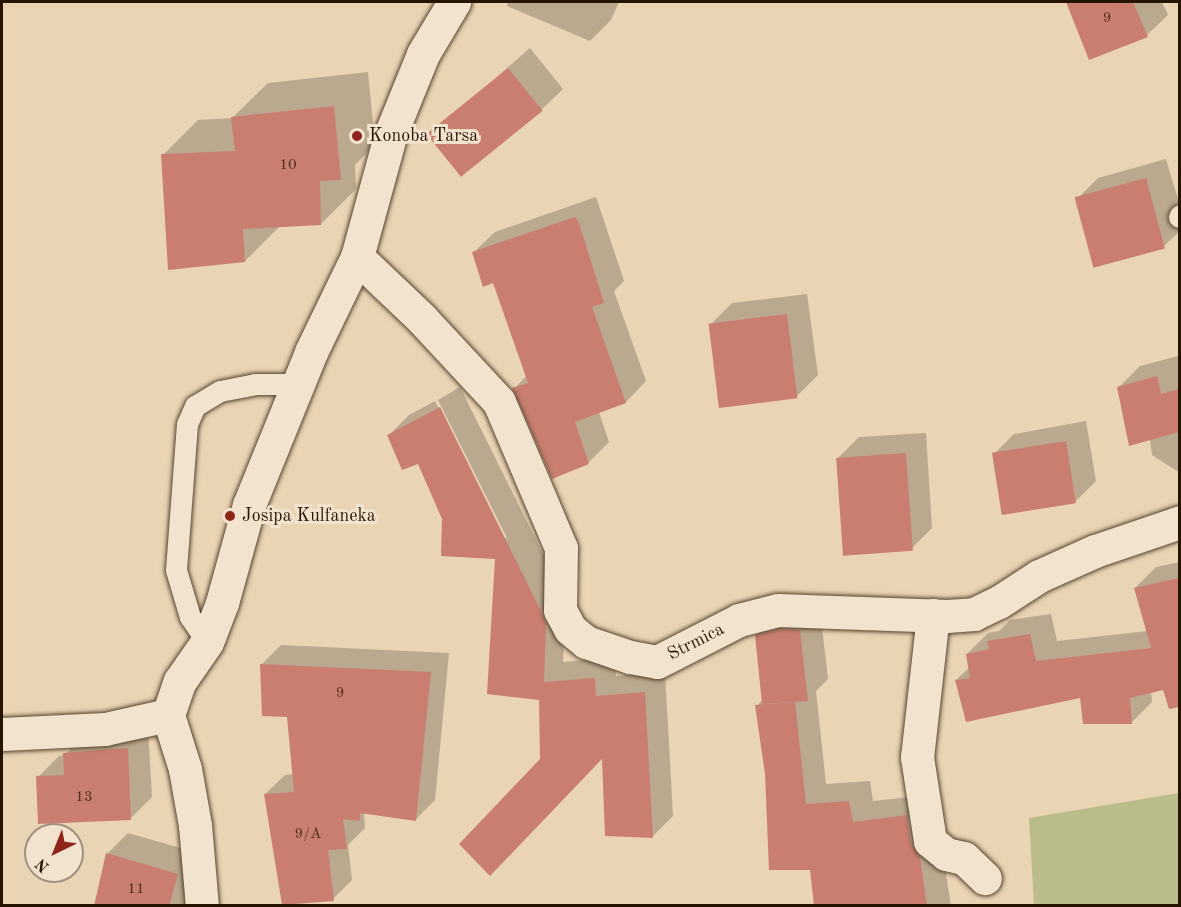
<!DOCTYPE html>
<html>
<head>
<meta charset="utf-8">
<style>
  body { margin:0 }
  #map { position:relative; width:1181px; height:907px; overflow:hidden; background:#e9d4b3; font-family:"Old Standard TT",serif }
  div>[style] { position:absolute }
  .green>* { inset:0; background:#babc8a }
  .shadow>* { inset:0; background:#0003 }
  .building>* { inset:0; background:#c97e6f; transform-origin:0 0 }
  .roads { filter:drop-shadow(0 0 2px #57442f) drop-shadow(0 0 2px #57442f) }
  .service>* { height:21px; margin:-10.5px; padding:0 10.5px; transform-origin:10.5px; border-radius:10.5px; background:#f1e3ce }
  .minor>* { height:33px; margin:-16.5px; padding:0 16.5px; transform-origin:16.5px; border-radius:16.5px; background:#f1e3ce }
  .dots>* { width:16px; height:16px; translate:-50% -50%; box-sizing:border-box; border:3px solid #f1e3ce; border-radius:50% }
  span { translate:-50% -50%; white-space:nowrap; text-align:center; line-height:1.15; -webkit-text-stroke:6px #f1e3ce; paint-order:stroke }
  .number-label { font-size:15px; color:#4f2e1e }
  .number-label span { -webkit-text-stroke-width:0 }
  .poi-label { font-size:18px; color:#261403 }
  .left { translate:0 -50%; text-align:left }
  .street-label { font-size:18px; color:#261403 }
  .frame { position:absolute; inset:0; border:3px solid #261403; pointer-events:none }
  .north { position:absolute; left:24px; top:823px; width:60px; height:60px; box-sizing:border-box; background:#f1e3ce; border:2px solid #a0907d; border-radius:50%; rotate:223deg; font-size:16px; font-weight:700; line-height:24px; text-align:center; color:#261403 }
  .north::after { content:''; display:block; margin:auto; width:21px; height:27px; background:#8f2418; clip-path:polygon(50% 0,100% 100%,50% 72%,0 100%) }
</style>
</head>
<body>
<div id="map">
  <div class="green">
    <i style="clip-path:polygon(1179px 793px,1179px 905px,1034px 905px,1029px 818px)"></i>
  </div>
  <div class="shadow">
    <i style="clip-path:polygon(508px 2px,619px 2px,611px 20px,590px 41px,507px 6px)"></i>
    <i style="clip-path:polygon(1067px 2px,1162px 2px,1168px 15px,1147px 35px,1090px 58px)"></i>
    <i style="clip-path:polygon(530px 48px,563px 89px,542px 109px,460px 174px,430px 136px)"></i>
    <i style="clip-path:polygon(368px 72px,375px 144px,355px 165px,356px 189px,321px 224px,280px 226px,245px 261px,163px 155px,198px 120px,232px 118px,268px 83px)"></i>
    <i style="clip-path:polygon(1166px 159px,1180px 206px,1180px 231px,1164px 246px,1077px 199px,1098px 178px)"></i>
    <i style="clip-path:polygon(596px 197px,624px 281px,614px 291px,646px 381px,626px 402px,599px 412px,609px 442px,588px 463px,514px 389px,527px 375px,494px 281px,474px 252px,495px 232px)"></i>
    <i style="clip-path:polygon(807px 294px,818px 375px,797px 396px,711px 324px,732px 303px)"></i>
    <i style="clip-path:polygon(1178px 356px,1180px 363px,1180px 473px,1152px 455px,1150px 439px,1119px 387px,1140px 366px)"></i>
    <i style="clip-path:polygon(460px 387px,561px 590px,566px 603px,563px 662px,615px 658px,616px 676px,665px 672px,673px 816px,653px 836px,603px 757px,540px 699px,497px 557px,444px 519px,419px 462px,388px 436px,409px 415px,435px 401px,504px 538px,507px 538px,438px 400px)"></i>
    <i style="clip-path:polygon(1086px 421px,1096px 481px,1075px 502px,993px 455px,1014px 434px)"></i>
    <i style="clip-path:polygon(926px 433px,932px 528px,911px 549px,838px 458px,859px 437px)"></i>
    <i style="clip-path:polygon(1180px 562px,1180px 685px,1151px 691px,1152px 702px,1131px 723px,1081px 696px,956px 680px,970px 667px,967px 654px,988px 633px,999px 631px,1010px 620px,1051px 614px,1057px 641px,1148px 631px,1135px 588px,1156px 567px)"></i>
    <i style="clip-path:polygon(820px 609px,828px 679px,816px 691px,826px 784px,870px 781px,873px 801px,928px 795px,940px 835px,951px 906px,877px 906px,812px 869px,767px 774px,757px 706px,763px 699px,756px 636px,777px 615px)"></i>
    <i style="clip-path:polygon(281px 645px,449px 653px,435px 800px,416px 819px,366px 812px,364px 815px,365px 828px,348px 845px,352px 880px,333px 899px,265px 794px,285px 775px,294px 774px,289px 716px,261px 665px)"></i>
    <i style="clip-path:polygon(148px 728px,152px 797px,131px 818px,38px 777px,59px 756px,65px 755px,85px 732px)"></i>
    <i style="clip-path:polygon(128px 833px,198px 853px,184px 906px,96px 906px,107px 854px)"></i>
  </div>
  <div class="building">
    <i style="clip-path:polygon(1066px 2px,1133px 2px,1148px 37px,1089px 60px)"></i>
    <i style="left:508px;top:68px;width:55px;height:105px;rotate:51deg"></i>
    <i style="clip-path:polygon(334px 106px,341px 180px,320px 181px,321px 225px,243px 229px,245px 262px,168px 270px,161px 154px,235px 151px,231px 117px)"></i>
    <i style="left:1146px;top:178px;width:73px;height:74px;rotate:75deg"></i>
    <i style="clip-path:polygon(575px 217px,579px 223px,604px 303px,592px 307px,626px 403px,575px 422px,589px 464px,552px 479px,512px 388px,528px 383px,493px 283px,483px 287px,472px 252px)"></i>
    <i style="left:787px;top:314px;width:85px;height:79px;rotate:83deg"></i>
    <i style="clip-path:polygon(1157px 376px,1161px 394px,1179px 389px,1179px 432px,1129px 446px,1117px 387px)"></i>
    <i style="clip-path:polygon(440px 407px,541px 611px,546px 624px,544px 682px,595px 678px,596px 696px,645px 692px,653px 838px,605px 836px,602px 759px,490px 876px,459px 844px,540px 759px,539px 700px,487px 694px,495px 559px,441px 556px,442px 519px,418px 464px,402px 470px,387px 435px)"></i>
    <i style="left:1066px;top:441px;width:63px;height:75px;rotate:81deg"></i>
    <i style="left:906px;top:453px;width:98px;height:70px;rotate:86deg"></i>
    <i style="clip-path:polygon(1179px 578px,1179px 707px,1169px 709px,1163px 690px,1130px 698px,1132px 724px,1083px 724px,1080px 698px,966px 722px,955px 680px,970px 678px,966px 654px,989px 649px,987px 641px,1030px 634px,1036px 661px,1151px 648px,1134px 588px)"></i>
    <i style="clip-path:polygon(780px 629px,800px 630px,808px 701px,762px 704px,755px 635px)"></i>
    <i style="clip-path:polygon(260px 664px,431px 672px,416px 821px,360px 813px,360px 821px,343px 819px,347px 849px,328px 850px,334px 901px,282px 905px,264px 794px,294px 792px,287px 717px,262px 716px)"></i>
    <i style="clip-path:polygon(795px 702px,806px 804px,849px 801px,853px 822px,907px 815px,911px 844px,920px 857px,927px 906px,814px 906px,810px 870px,769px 870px,765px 774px,755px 705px)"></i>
    <i style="clip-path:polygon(128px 748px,131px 820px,38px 824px,36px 776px,64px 775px,63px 753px)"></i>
    <i style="clip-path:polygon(106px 853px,178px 874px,169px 906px,94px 906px)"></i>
  </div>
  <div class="roads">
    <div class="service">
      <i style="left:1179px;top:217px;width:2px;rotate:-63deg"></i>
      <i style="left:207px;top:642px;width:30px;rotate:-124deg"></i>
      <i style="left:190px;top:617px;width:49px;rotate:-106.6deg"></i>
      <i style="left:176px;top:570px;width:146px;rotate:-85.7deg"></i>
      <i style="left:187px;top:424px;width:20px;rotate:-66deg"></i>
      <i style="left:195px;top:406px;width:29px;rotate:-31deg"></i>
      <i style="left:220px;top:391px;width:36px;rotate:-11deg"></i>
      <i style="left:255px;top:384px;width:43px"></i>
    </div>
    <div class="minor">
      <i style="left:357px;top:257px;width:90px;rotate:43.6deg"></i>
      <i style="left:422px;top:319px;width:113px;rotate:47.1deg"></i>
      <i style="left:499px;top:402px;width:159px;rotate:67deg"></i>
      <i style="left:561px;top:548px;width:62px;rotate:90.9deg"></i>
      <i style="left:560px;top:610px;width:21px;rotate:62deg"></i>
      <i style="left:570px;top:629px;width:21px;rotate:39deg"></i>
      <i style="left:586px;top:642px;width:46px;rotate:18.8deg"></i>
      <i style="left:630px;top:657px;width:27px;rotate:10deg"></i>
      <i style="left:657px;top:662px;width:92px;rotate:-27.1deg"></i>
      <i style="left:739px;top:620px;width:40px;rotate:-14.4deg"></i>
      <i style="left:778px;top:610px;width:169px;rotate:2deg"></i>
      <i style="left:947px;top:616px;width:27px;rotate:-4deg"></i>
      <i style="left:974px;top:614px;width:28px;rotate:-26deg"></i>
      <i style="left:999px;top:602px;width:48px;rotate:-33deg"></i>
      <i style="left:1039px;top:576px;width:61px;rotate:-24.1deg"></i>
      <i style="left:1095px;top:551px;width:90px;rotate:-18.8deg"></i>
      <i style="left:933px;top:615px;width:143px;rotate:96.4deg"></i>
      <i style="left:917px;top:757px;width:85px;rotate:81.2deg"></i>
      <i style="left:930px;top:841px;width:21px;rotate:39deg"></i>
      <i style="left:946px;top:854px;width:18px;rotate:13deg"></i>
      <i style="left:964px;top:858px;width:29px;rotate:44deg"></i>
      <i style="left:168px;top:715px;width:36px;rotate:-71deg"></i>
      <i style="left:180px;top:681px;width:47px;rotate:-55.3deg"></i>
      <i style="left:207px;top:642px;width:42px;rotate:-69deg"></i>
      <i style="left:222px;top:603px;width:102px;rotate:-74.6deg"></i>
      <i style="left:249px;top:505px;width:165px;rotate:-67.9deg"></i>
      <i style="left:311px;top:352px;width:106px;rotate:-64.2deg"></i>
      <i style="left:357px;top:257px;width:129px;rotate:-74.7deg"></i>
      <i style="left:391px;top:133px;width:85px;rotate:-67.9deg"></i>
      <i style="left:423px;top:54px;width:61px;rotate:-59.2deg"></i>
      <i style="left:168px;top:715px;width:57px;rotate:72.5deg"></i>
      <i style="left:185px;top:769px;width:57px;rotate:79.9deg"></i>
      <i style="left:195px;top:825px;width:81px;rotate:85.1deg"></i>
      <i style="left:2px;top:734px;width:103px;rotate:-2.8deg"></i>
      <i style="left:105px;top:729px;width:65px;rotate:-12.5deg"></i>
    </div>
  </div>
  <div class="dots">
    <i style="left:357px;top:136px;background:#8f2418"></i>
    <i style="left:230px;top:516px;background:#8f2418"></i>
  </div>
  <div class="number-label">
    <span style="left:1107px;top:19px">9</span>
    <span style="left:288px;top:166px">10</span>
    <span style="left:340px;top:694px">9</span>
    <span style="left:84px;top:798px">13</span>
    <span style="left:308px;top:835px">9/A</span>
    <span style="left:136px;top:890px">11</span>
  </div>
  <div class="poi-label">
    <span class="left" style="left:369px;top:136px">Konoba Tarsa</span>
    <span class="left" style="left:242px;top:516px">Josipa Kulfaneka</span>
  </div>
  <div class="street-label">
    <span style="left:696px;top:642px;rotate:-27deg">Strmica</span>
  </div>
  <div class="frame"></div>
  <div class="north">N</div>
</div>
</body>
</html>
